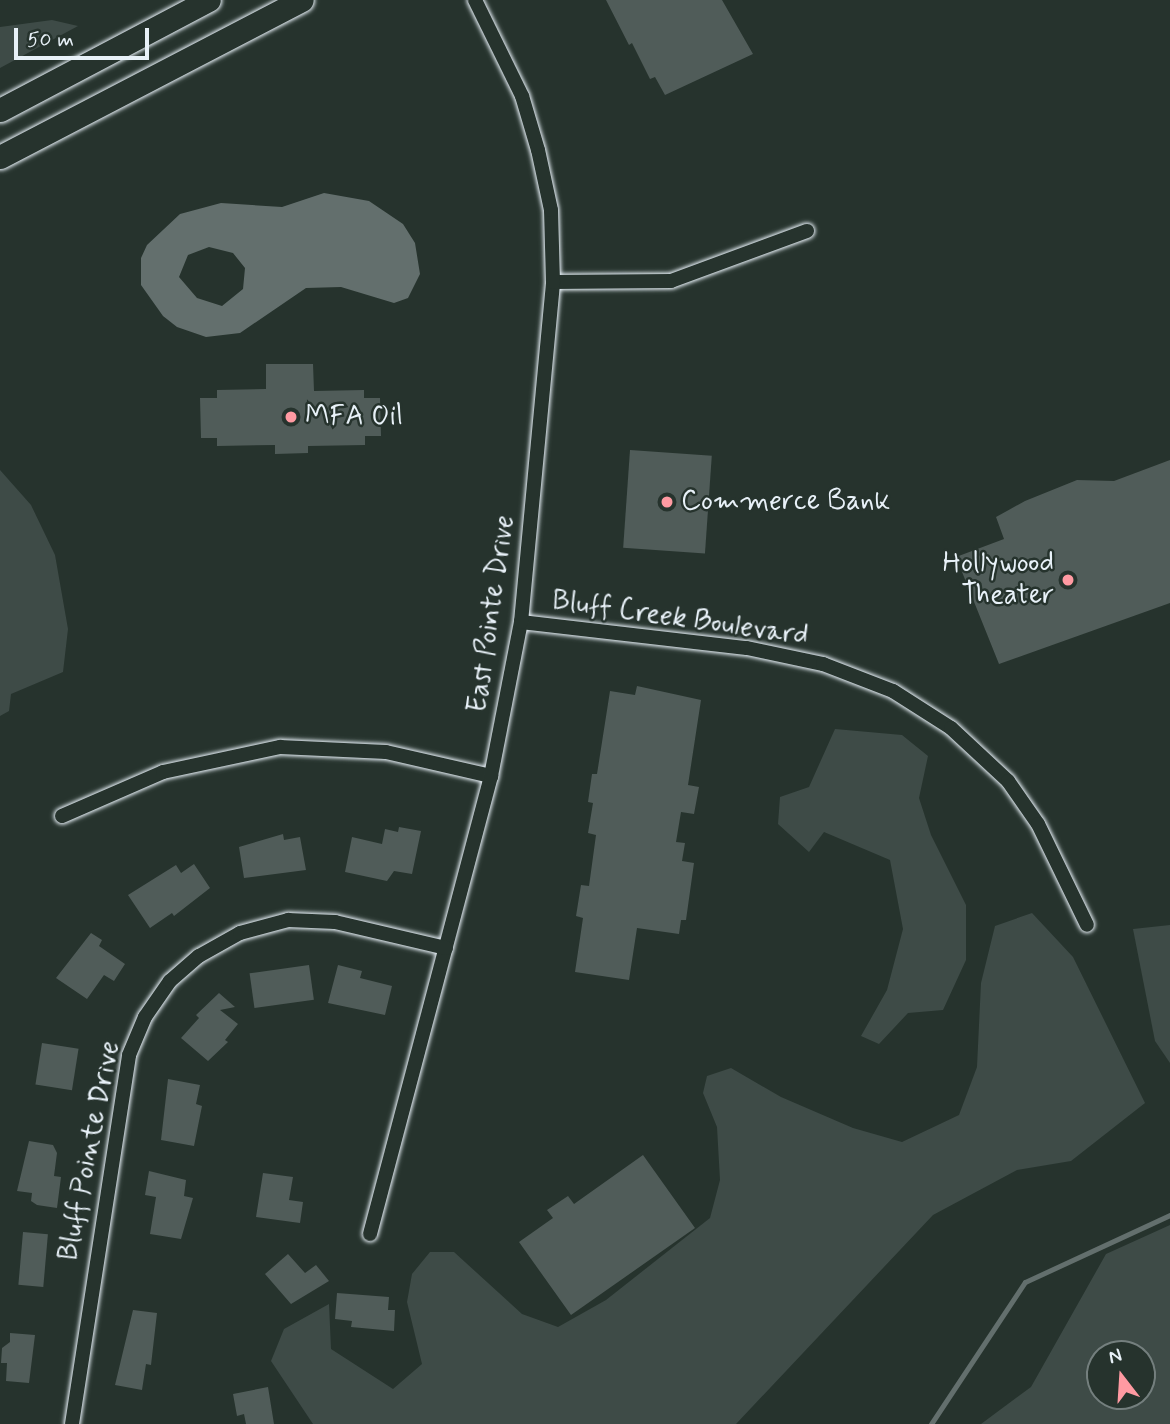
<!DOCTYPE html>
<html>
<head>
<meta charset="utf-8">
<style>
  body { margin:0 }
  #map { position:relative; width:1170px; height:1424px; overflow:hidden; background:#26332d; font-family:Mynerve,sans-serif }
  div>[style] { position:absolute }
  .green>* { inset:0; background:#3e4b47 }
  .water>* { inset:0; background:#636f6d }
  .stream>* { height:5px; margin:-2.5px; padding:0 2.5px; transform-origin:2.5px; border-radius:2.5px; background:#636f6d }
  .building>* { inset:0; background:#505c59; transform-origin:0 0 }
  .roads { filter:drop-shadow(0 0 2px #e8f1f8) drop-shadow(0 0 2px #e8f1f8) }
  .minor>* { height:14px; margin:-7px; padding:0 7px; transform-origin:7px; border-radius:7px; background:#26332d }
  .primary>* { height:23px; margin:-11.5px; padding:0 11.5px; transform-origin:11.5px; border-radius:11.5px; background:#26332d }
  .dots>* { width:19px; height:19px; translate:-50% -50%; box-sizing:border-box; border:4px solid #26332d; border-radius:50% }
  span { translate:-50% -50%; white-space:nowrap; text-align:center; line-height:1.15; -webkit-text-stroke:5px #26332d; paint-order:stroke }
  .poi-label { font-size:28px; color:#e8f1f8 }
  .left { translate:0 -50%; text-align:left }
  .right { translate:-100% -50%; text-align:right }
  .street-label { font-size:28px; color:#e8f1f8 }
  .north { position:absolute; left:1086px; top:1340px; width:70px; height:70px; box-sizing:border-box; background:#26332d; border:2px solid #747f7e; border-radius:50%; rotate:343deg; font-size:19px; font-weight:700; line-height:28px; text-align:center; color:#e8f1f8 }
  .north::after { content:''; display:block; margin:auto; width:24px; height:32px; background:#ff9aa2; clip-path:polygon(50% 0,100% 100%,50% 72%,0 100%) }
  .scale { position:absolute; left:14px; top:28px; width:135px; height:32px; box-sizing:border-box; border:4px solid #e8f1f8; border-top:0; padding-left:9px; font-size:21px; line-height:24px; white-space:nowrap; color:#e8f1f8; -webkit-text-stroke:5px #26332d; paint-order:stroke }
</style>
</head>
<body>
<div id="map">
  <div class="green">
    <i style="clip-path:polygon(52px 20px,78px 26px,0 68px,0 27px)"></i>
    <i style="clip-path:polygon(0 470px,31px 505px,55px 555px,68px 629px,63px 672px,11px 694px,9px 711px,0 716px)"></i>
    <i style="clip-path:polygon(835px 729px,902px 735px,928px 756px,919px 798px,931px 835px,966px 905px,966px 960px,943px 1010px,908px 1013px,879px 1044px,861px 1036px,887px 990px,903px 929px,890px 860px,824px 832px,809px 852px,778px 824px,780px 797px,809px 787px)"></i>
    <i style="clip-path:polygon(1032px 913px,1073px 957px,1145px 1103px,1071px 1161px,1017px 1170px,933px 1215px,736px 1424px,313px 1424px,271px 1361px,284px 1329px,329px 1304px,331px 1349px,393px 1389px,422px 1364px,407px 1302px,412px 1274px,430px 1252px,454px 1252px,522px 1314px,558px 1327px,606px 1300px,710px 1218px,720px 1180px,717px 1127px,703px 1093px,707px 1076px,731px 1068px,781px 1097px,853px 1128px,902px 1142px,959px 1115px,977px 1067px,981px 983px,995px 926px)"></i>
    <i style="clip-path:polygon(1170px 925px,1170px 1063px,1155px 1041px,1133px 929px)"></i>
    <i style="clip-path:polygon(evenodd,1170px 1225px,1170px 1424px,981px 1424px,1031px 1387px,1106px 1254px,1170px 1225px,1100px 1354px,1142px 1354px,1142px 1396px,1100px 1396px,1100px 1354px)"></i>
  </div>
  <div class="water">
    <i style="clip-path:polygon(evenodd,324px 193px,369px 201px,403px 224px,415px 243px,420px 274px,408px 298px,394px 303px,341px 287px,306px 288px,240px 333px,206px 337px,177px 327px,163px 316px,141px 285px,141px 258px,147px 245px,180px 214px,221px 203px,282px 207px,324px 193px,209px 247px,233px 253px,245px 268px,243px 289px,222px 306px,197px 298px,179px 277px,188px 255px,209px 247px)"></i>
  </div>
  <div class="stream">
    <i style="left:931px;top:1424px;width:170px;rotate:-56.5deg"></i>
    <i style="left:1025px;top:1282px;width:160px;rotate:-24.8deg"></i>
  </div>
  <div class="building">
    <i style="clip-path:polygon(606px 0,722px 0,753px 54px,665px 95px,655px 77px,650px 79px,632px 43px,629px 45px)"></i>
    <i style="clip-path:polygon(266px 364px,313px 364px,314px 391px,364px 390px,364px 398px,380px 398px,381px 436px,365px 436px,365px 445px,308px 446px,308px 453px,275px 454px,275px 445px,217px 446px,217px 438px,201px 438px,200px 398px,217px 398px,217px 390px,266px 389px)"></i>
    <i style="left:630px;top:450px;width:82px;height:98px;rotate:4deg"></i>
    <i style="clip-path:polygon(1170px 460px,1170px 603px,999px 664px,956px 557px,1004px 539px,996px 517px,1025px 501px,1077px 480px,1114px 481px)"></i>
    <i style="clip-path:polygon(637px 686px,701px 700px,688px 785px,699px 787px,694px 814px,681px 812px,676px 842px,685px 843px,682px 861px,694px 863px,686px 920px,681px 920px,679px 934px,637px 928px,629px 980px,575px 972px,583px 918px,576px 916px,581px 885px,589px 886px,596px 835px,588px 833px,593px 803px,588px 802px,592px 774px,597px 774px,610px 691px,635px 695px)"></i>
    <i style="clip-path:polygon(399px 827px,421px 831px,412px 874px,394px 871px,387px 881px,345px 872px,352px 837px,382px 844px,385px 829px,398px 832px)"></i>
    <i style="clip-path:polygon(283px 834px,284px 840px,300px 837px,306px 870px,244px 878px,239px 847px)"></i>
    <i style="clip-path:polygon(194px 864px,210px 888px,174px 916px,172px 913px,150px 928px,128px 895px,176px 865px,181px 873px)"></i>
    <i style="clip-path:polygon(91px 933px,102px 940px,99px 946px,125px 964px,114px 981px,104px 975px,87px 999px,56px 978px)"></i>
    <i style="left:309px;top:965px;width:35px;height:60px;rotate:82deg"></i>
    <i style="clip-path:polygon(338px 965px,362px 971px,360px 978px,392px 986px,385px 1015px,328px 1003px)"></i>
    <i style="clip-path:polygon(219px 993px,235px 1007px,220px 1010px,238px 1024px,225px 1040px,228px 1042px,208px 1061px,181px 1038px,199px 1018px,196px 1015px)"></i>
    <i style="left:42px;top:1043px;width:37px;height:42px;rotate:9deg"></i>
    <i style="clip-path:polygon(168px 1079px,200px 1085px,196px 1104px,202px 1106px,194px 1146px,161px 1140px)"></i>
    <i style="clip-path:polygon(29px 1141px,53px 1145px,57px 1153px,54px 1176px,61px 1177px,57px 1208px,37px 1205px,31px 1201px,32px 1193px,17px 1191px)"></i>
    <i style="clip-path:polygon(643px 1155px,695px 1228px,571px 1315px,519px 1242px,553px 1218px,547px 1210px,568px 1196px,574px 1204px)"></i>
    <i style="clip-path:polygon(149px 1171px,186px 1180px,184px 1196px,193px 1198px,181px 1239px,150px 1234px,156px 1197px,145px 1195px)"></i>
    <i style="clip-path:polygon(263px 1173px,293px 1177px,289px 1200px,303px 1202px,300px 1223px,256px 1217px)"></i>
    <i style="left:23px;top:1232px;width:25px;height:53px;rotate:5deg"></i>
    <i style="clip-path:polygon(288px 1254px,305px 1273px,316px 1265px,329px 1281px,291px 1304px,265px 1274px)"></i>
    <i style="clip-path:polygon(337px 1293px,389px 1297px,388px 1310px,395px 1310px,394px 1331px,351px 1327px,352px 1321px,335px 1319px)"></i>
    <i style="clip-path:polygon(133px 1310px,157px 1313px,151px 1365px,146px 1364px,142px 1390px,115px 1385px)"></i>
    <i style="clip-path:polygon(10px 1333px,35px 1335px,29px 1383px,6px 1381px,7px 1363px,1px 1363px,2px 1348px,10px 1342px)"></i>
    <i style="clip-path:polygon(268px 1387px,274px 1424px,246px 1424px,244px 1414px,237px 1416px,233px 1394px)"></i>
  </div>
  <div class="roads">
    <div class="minor">
      <i style="left:553px;top:282px;width:118px;rotate:-0.5deg"></i>
      <i style="left:671px;top:281px;width:145px;rotate:-20.2deg"></i>
      <i style="left:521px;top:622px;width:227px;rotate:6.6deg"></i>
      <i style="left:747px;top:648px;width:78px;rotate:11.9deg"></i>
      <i style="left:823px;top:664px;width:75px;rotate:21.1deg"></i>
      <i style="left:893px;top:691px;width:69px;rotate:32.5deg"></i>
      <i style="left:951px;top:728px;width:78px;rotate:42.9deg"></i>
      <i style="left:1008px;top:781px;width:52px;rotate:55.1deg"></i>
      <i style="left:1038px;top:824px;width:112px;rotate:64.1deg"></i>
      <i style="left:62px;top:816px;width:110px;rotate:-23.5deg"></i>
      <i style="left:163px;top:772px;width:120px;rotate:-12.1deg"></i>
      <i style="left:280px;top:747px;width:106px;rotate:2.7deg"></i>
      <i style="left:386px;top:752px;width:108px;rotate:12.9deg"></i>
      <i style="left:370px;top:1234px;width:474px;rotate:-75.2deg"></i>
      <i style="left:491px;top:776px;width:157px;rotate:-79deg"></i>
      <i style="left:521px;top:622px;width:342px;rotate:-84.6deg"></i>
      <i style="left:553px;top:282px;width:72px;rotate:-91.6deg"></i>
      <i style="left:551px;top:210px;width:61px;rotate:-102.2deg"></i>
      <i style="left:538px;top:150px;width:56px;rotate:-106.5deg"></i>
      <i style="left:522px;top:96px;width:107px;rotate:-116.1deg"></i>
      <i style="left:72px;top:1424px;width:373px;rotate:-81.2deg"></i>
      <i style="left:129px;top:1055px;width:41px;rotate:-67.2deg"></i>
      <i style="left:145px;top:1017px;width:44px;rotate:-55.2deg"></i>
      <i style="left:170px;top:981px;width:38px;rotate:-41deg"></i>
      <i style="left:199px;top:956px;width:47px;rotate:-29.3deg"></i>
      <i style="left:240px;top:933px;width:50px;rotate:-15.2deg"></i>
      <i style="left:288px;top:920px;width:47px;rotate:2.4deg"></i>
      <i style="left:335px;top:922px;width:114px;rotate:13.2deg"></i>
    </div>
    <div class="primary">
      <i style="left:0;top:110px;width:236px;rotate:-27.8deg"></i>
      <i style="left:0;top:157px;width:340px;rotate:-27.5deg"></i>
    </div>
  </div>
  <div class="dots">
    <i style="left:291px;top:417px;background:#ff9aa2"></i>
    <i style="left:667px;top:502px;background:#ff9aa2"></i>
    <i style="left:1068px;top:580px;background:#ff9aa2"></i>
  </div>
  <div class="poi-label">
    <span class="left" style="left:305px;top:417px">MFA Oil</span>
    <span class="left" style="left:681px;top:502px">Commerce Bank</span>
    <span class="right" style="left:1054px;top:580px">Hollywood<br>Theater</span>
  </div>
  <div class="street-label">
    <span style="left:492px;top:614px;rotate:-82deg">East Pointe Drive</span>
    <span style="left:680px;top:619px;rotate:8deg">Bluff Creek Boulevard</span>
    <span style="left:90px;top:1151px;rotate:-79deg">Bluff Pointe Drive</span>
  </div>
  <div class="north">N</div>
  <div class="scale">50 m</div>
</div>
</body>
</html>
